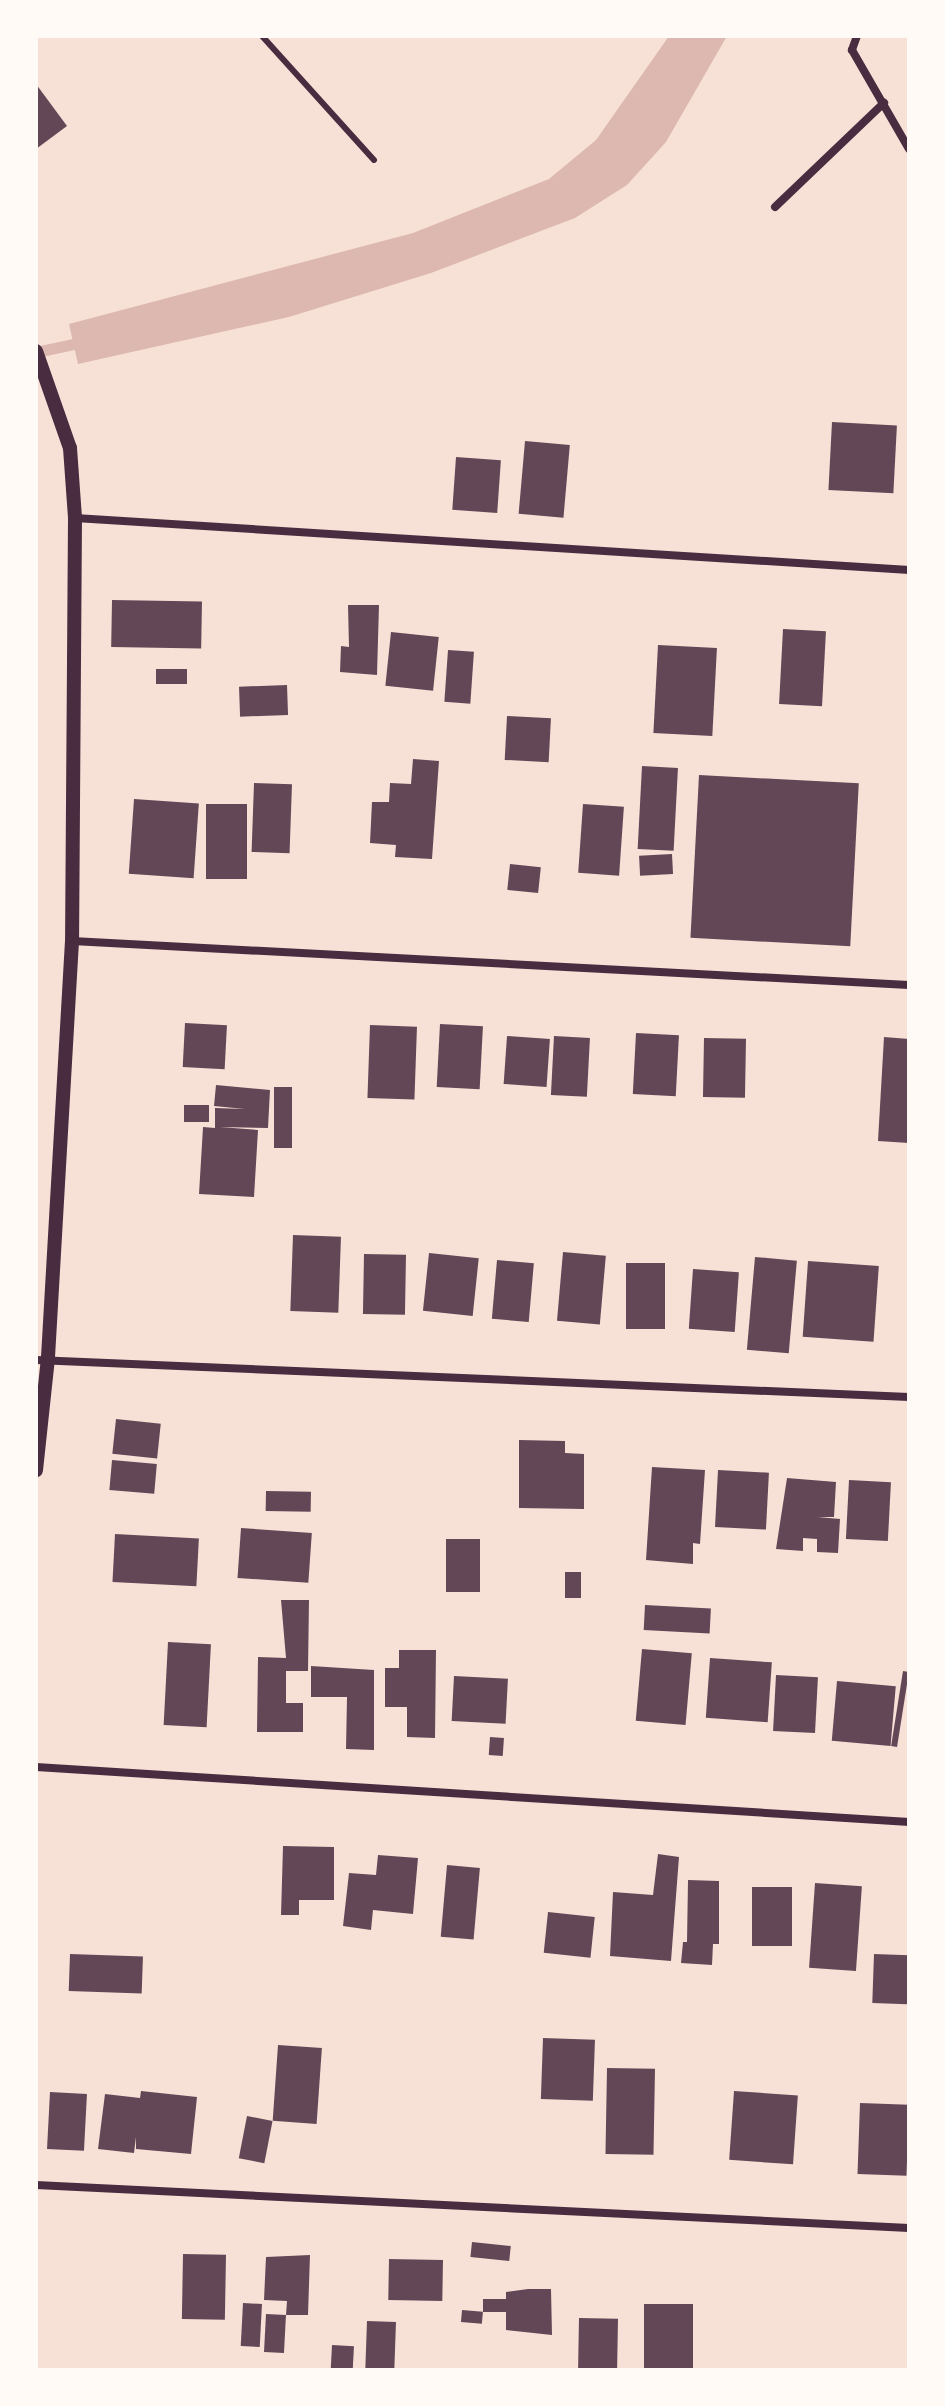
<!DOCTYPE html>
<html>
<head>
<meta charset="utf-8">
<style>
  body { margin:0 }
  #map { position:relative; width:945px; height:2406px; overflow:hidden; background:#f7e1d7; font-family:"DejaVu Sans",sans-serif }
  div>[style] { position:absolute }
  .water>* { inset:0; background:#dcb8b0 }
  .stream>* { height:11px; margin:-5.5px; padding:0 5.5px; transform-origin:5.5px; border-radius:5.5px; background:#dcb8b0 }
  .building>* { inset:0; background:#644757; transform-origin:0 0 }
  .service>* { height:6px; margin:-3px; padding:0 3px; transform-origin:3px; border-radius:3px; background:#4a2c40 }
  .minor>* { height:8px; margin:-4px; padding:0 4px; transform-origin:4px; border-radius:4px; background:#4a2c40 }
  .tertiary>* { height:14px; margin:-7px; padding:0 7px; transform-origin:7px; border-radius:7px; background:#4a2c40 }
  span { translate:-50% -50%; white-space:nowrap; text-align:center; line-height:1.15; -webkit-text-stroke:8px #fffaf5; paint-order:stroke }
  .frame { position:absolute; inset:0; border:38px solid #fffaf5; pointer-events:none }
</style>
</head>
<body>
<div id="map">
  <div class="water">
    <i style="clip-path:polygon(669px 36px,727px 36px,666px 142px,627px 185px,575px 218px,431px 273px,289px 317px,78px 364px,69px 324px,413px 233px,549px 179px,596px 140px)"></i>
  </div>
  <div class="stream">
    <i style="left:36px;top:352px;width:52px;rotate:-12.2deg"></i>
  </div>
  <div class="building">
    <i style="clip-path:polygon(36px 84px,67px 126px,36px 149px)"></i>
    <i style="left:832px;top:422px;width:65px;height:68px;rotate:3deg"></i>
    <i style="left:525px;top:441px;width:45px;height:73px;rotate:5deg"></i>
    <i style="left:456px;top:457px;width:45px;height:53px;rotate:4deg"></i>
    <i style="left:112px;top:600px;width:90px;height:47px;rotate:1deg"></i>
    <i style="clip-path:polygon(348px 605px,379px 605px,377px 675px,340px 672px,341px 646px,349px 647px)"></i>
    <i style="left:783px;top:629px;width:43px;height:75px;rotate:3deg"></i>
    <i style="left:391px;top:632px;width:48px;height:54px;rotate:6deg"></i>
    <i style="left:658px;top:645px;width:59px;height:88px;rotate:3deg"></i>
    <i style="left:448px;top:650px;width:26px;height:52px;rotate:4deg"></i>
    <i style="left:187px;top:669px;width:15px;height:31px;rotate:90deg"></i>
    <i style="left:287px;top:685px;width:30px;height:48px;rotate:88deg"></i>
    <i style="left:507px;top:716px;width:44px;height:44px;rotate:3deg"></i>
    <i style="clip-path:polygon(413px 759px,439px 761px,432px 859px,395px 857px,396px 845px,370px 843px,372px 802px,389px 802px,390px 783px,411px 784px)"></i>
    <i style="left:642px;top:766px;width:36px;height:83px;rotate:3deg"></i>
    <i style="left:699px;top:775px;width:160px;height:163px;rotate:3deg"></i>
    <i style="left:254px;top:783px;width:38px;height:69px;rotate:2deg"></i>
    <i style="left:134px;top:799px;width:65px;height:75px;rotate:4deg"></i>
    <i style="left:206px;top:804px;width:41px;height:75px"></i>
    <i style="left:583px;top:804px;width:41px;height:69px;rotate:4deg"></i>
    <i style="left:672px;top:854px;width:20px;height:33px;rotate:87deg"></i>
    <i style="left:510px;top:864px;width:31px;height:26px;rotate:6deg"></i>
    <i style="left:185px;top:1023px;width:42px;height:44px;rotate:3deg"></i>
    <i style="left:440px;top:1024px;width:43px;height:63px;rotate:3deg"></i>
    <i style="left:370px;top:1025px;width:47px;height:73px;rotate:2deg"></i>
    <i style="left:636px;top:1033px;width:43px;height:61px;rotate:3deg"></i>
    <i style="left:507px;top:1036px;width:43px;height:48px;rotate:4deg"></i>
    <i style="left:554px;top:1036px;width:36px;height:59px;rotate:3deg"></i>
    <i style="clip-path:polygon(884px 1037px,909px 1039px,909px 1143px,878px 1141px)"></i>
    <i style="left:704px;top:1038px;width:42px;height:59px;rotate:1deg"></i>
    <i style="clip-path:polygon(216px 1085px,270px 1090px,268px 1128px,220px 1127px,258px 1130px,254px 1197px,199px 1194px,203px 1127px,215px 1128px,215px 1108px,245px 1109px,214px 1106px)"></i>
    <i style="left:274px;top:1087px;width:18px;height:61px"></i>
    <i style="left:184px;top:1105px;width:25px;height:17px"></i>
    <i style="left:293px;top:1235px;width:48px;height:76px;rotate:2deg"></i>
    <i style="left:563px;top:1252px;width:43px;height:69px;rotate:5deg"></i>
    <i style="left:429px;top:1253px;width:50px;height:58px;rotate:6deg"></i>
    <i style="left:364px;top:1254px;width:42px;height:60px;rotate:1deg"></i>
    <i style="left:755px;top:1257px;width:42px;height:93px;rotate:5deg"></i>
    <i style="left:497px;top:1260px;width:37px;height:59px;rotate:5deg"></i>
    <i style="left:808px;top:1261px;width:71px;height:76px;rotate:4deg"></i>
    <i style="left:626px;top:1263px;width:39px;height:66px"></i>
    <i style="left:693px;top:1269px;width:46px;height:60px;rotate:4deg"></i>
    <i style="left:116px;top:1419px;width:45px;height:35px;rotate:6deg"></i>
    <i style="clip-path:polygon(519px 1440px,565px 1441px,565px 1453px,584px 1454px,584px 1509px,519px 1508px)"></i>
    <i style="left:112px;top:1460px;width:45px;height:30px;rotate:5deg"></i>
    <i style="clip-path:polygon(652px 1467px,705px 1470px,700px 1544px,693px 1543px,693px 1564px,646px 1560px)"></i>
    <i style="left:718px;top:1470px;width:51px;height:57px;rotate:3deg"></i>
    <i style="clip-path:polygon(787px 1478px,836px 1482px,834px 1517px,818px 1517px,840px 1519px,838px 1553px,817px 1552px,817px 1539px,803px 1538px,803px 1551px,776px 1549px)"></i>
    <i style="left:849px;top:1480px;width:42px;height:59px;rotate:3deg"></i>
    <i style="left:266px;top:1491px;width:45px;height:20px;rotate:1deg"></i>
    <i style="left:241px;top:1528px;width:71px;height:50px;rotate:4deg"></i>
    <i style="left:115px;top:1534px;width:84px;height:48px;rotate:3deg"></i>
    <i style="left:446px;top:1539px;width:34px;height:53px"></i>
    <i style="left:565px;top:1572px;width:16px;height:26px"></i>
    <i style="clip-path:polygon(281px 1600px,309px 1600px,308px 1671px,286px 1671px,286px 1703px,303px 1703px,303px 1732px,257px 1732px,258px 1657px,286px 1658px)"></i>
    <i style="left:645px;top:1605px;width:66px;height:25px;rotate:3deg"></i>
    <i style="left:168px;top:1642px;width:43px;height:83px;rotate:3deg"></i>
    <i style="left:642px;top:1649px;width:50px;height:72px;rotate:5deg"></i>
    <i style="clip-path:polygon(399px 1650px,436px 1650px,435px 1738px,407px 1737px,407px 1707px,385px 1707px,385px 1668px,399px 1668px)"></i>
    <i style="left:710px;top:1658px;width:62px;height:60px;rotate:4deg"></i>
    <i style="clip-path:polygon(311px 1666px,374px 1670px,374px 1750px,346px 1749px,347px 1697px,311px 1697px)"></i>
    <i style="left:903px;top:1671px;width:6px;height:76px;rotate:9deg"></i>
    <i style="left:776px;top:1675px;width:42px;height:56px;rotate:3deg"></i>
    <i style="left:454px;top:1676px;width:54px;height:45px;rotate:3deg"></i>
    <i style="left:837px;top:1681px;width:59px;height:60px;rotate:5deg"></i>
    <i style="left:490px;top:1737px;width:14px;height:18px;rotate:4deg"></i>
    <i style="clip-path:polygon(283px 1846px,334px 1847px,334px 1900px,299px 1900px,299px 1915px,281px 1915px)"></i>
    <i style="clip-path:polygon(658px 1854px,679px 1857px,671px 1961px,610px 1956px,613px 1892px,653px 1895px)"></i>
    <i style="clip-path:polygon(378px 1855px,418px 1858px,413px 1914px,373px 1910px,371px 1930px,343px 1926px,349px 1873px,376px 1875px)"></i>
    <i style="left:447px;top:1865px;width:33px;height:72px;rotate:5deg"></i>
    <i style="clip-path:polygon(688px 1880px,719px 1881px,719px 1944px,713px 1944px,712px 1965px,681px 1963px,683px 1942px,687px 1942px)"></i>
    <i style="left:815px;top:1883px;width:47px;height:85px;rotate:4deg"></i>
    <i style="left:752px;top:1887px;width:40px;height:59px"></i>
    <i style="left:548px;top:1912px;width:47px;height:41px;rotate:6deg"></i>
    <i style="left:70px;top:1954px;width:73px;height:37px;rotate:2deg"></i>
    <i style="left:874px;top:1954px;width:35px;height:49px;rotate:2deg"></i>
    <i style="left:543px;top:2038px;width:52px;height:61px;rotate:2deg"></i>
    <i style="left:278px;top:2045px;width:44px;height:76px;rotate:4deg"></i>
    <i style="left:607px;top:2068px;width:48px;height:86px;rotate:1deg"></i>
    <i style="clip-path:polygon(141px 2091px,197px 2097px,191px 2154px,136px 2149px,136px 2137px,134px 2153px,98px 2149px,105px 2094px,140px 2098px)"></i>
    <i style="left:734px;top:2091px;width:64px;height:69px;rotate:4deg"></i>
    <i style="left:50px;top:2092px;width:37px;height:57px;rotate:3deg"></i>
    <i style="left:860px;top:2103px;width:49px;height:71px;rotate:2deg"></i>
    <i style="left:247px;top:2116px;width:26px;height:43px;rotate:11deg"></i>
    <i style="left:472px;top:2242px;width:39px;height:15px;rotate:6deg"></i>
    <i style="left:183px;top:2254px;width:43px;height:65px;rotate:1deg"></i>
    <i style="clip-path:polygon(310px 2255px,308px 2315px,286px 2315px,287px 2301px,264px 2300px,266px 2257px)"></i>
    <i style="left:389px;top:2259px;width:54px;height:41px;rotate:1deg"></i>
    <i style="clip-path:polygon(528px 2289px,551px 2289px,552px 2335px,506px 2330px,506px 2312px,483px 2312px,483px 2299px,506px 2299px,506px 2292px)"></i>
    <i style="left:243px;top:2303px;width:19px;height:43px;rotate:3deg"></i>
    <i style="left:644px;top:2304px;width:49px;height:66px"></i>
    <i style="left:462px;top:2310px;width:21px;height:12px;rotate:5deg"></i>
    <i style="left:266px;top:2314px;width:20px;height:38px;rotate:3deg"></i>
    <i style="left:579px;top:2318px;width:39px;height:52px;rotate:1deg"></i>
    <i style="left:367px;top:2321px;width:29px;height:49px;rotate:2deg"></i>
    <i style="left:332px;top:2345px;width:22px;height:25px;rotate:3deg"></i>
  </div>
  <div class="service">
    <i style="left:262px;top:36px;width:167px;rotate:47.9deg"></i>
  </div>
  <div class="minor">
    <i style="left:857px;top:36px;width:15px;rotate:110deg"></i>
    <i style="left:852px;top:50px;width:114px;rotate:60.1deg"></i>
    <i style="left:775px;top:207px;width:151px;rotate:-43.7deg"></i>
    <i style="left:75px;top:518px;width:836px;rotate:3.57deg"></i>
    <i style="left:72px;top:941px;width:838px;rotate:3.01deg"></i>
    <i style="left:36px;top:1360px;width:874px;rotate:2.43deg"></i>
    <i style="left:36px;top:1767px;width:875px;rotate:3.6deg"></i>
    <i style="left:36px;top:2185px;width:874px;rotate:2.82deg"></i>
  </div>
  <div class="tertiary">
    <i style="left:36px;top:351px;width:103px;rotate:70.7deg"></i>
    <i style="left:70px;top:448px;width:70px;rotate:85.9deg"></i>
    <i style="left:75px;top:518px;width:423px;rotate:90.4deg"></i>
    <i style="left:72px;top:941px;width:418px;rotate:93.3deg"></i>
    <i style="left:48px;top:1358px;width:113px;rotate:96.1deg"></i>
  </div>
  <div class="frame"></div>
</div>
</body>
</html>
